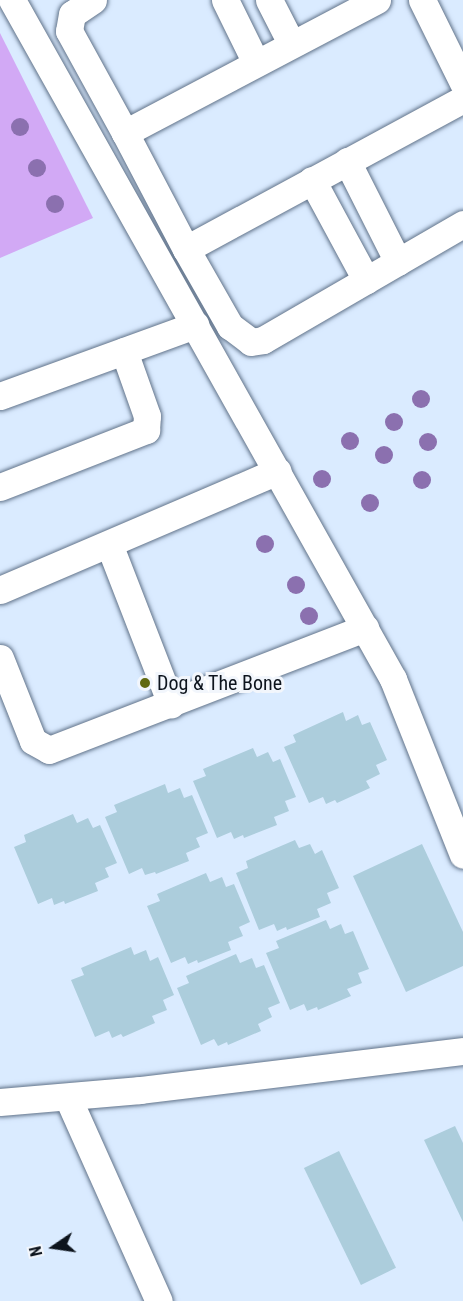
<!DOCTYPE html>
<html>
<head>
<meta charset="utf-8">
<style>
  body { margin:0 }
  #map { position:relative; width:463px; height:1301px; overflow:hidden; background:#daebff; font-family:"Roboto Condensed",sans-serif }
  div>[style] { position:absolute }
  .green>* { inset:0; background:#d2a9f5 }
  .building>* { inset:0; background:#accddc; transform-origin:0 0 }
  .roads { filter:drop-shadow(0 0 2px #61738a) drop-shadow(0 0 2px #61738a) }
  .minor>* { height:27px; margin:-13.5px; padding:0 13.5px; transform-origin:13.5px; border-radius:13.5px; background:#fff }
  .trees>* { width:18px; height:18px; margin:-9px; border-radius:50%; background:#8b70af }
  .dots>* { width:16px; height:16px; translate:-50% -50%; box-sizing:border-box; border:3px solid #f2f6fc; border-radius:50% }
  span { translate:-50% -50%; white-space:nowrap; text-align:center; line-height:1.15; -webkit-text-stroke:6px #f2f6fc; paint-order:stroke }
  .poi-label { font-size:20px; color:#0d141d }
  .left { translate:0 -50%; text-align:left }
  .north { position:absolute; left:24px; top:1217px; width:60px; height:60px; -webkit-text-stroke:4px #f2f6fc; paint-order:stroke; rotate:257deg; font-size:16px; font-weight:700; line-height:24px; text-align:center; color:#0d141d }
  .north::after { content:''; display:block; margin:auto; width:21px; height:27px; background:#0d141d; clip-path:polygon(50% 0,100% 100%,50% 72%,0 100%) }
</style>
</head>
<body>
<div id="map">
  <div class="green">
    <i style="clip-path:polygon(0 33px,93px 218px,0 258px)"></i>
  </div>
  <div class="building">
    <i style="clip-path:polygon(343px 712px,346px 721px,358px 715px,362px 725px,370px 722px,387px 760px,376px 765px,380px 774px,366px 781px,370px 788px,337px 803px,335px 800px,326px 804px,323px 797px,309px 803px,284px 747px,296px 742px,293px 735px)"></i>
    <i style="clip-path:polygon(253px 748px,257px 757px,268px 752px,273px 762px,280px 759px,296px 797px,285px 801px,289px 811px,274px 817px,277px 825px,244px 838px,243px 835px,234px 839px,231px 832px,217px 838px,193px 781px,206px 776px,203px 769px)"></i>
    <i style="clip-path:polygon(165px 784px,168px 793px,180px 788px,184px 798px,192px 795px,208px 833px,196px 838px,200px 847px,186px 853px,189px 861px,156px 874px,155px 872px,145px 875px,142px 868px,129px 874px,105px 817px,117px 812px,114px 805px)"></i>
    <i style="clip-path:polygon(73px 814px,77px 823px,88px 818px,93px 828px,100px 825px,117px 863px,105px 868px,109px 877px,95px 883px,98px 891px,65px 904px,64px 901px,54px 905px,52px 898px,38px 904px,14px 847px,26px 842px,24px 835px)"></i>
    <i style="clip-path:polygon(295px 840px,299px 848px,310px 844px,315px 854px,322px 850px,339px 888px,327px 893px,331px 903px,317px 909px,320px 917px,287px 930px,286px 927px,277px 931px,274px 924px,259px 930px,236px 873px,248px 868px,246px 861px)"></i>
    <i style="clip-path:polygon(422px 844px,463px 932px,463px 966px,406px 992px,353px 876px)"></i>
    <i style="clip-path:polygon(206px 873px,210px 882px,222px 877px,226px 887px,234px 884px,250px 922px,239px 927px,243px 936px,228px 942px,231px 950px,198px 963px,197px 960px,188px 964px,185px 957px,171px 963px,147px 906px,160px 901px,157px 894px)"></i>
    <i style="clip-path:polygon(326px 920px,330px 929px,341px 924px,345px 934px,353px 931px,369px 969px,358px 973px,362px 983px,347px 989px,351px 996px,318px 1010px,317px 1007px,307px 1011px,304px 1004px,290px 1010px,266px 953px,279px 948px,276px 941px)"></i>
    <i style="clip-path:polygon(131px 947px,134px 955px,146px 950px,150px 961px,158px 957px,174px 995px,163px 1000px,167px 1010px,152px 1016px,155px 1023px,123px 1037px,121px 1034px,112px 1038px,109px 1031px,95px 1037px,71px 980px,84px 975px,81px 968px)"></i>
    <i style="clip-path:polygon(236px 954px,240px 963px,252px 958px,256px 968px,264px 965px,280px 1003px,268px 1008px,272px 1017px,258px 1024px,261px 1031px,228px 1045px,227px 1042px,218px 1046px,214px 1039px,201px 1045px,177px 988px,189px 983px,186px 976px)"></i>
    <i style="clip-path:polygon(455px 1126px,463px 1143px,463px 1222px,424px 1140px)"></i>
    <i style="left:339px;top:1151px;width:130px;height:39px;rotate:64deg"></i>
  </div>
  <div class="roads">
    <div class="minor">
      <i style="left:12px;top:0;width:779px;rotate:60.7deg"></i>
      <i style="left:393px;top:679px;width:189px;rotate:68.3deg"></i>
      <i style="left:93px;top:0;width:25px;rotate:146deg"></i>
      <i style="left:72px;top:14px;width:17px;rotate:100deg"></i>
      <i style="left:69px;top:31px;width:116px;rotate:61.2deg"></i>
      <i style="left:225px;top:0;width:68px;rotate:63.8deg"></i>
      <i style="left:269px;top:0;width:48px;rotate:62.9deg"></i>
      <i style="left:377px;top:0;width:285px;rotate:152.2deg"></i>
      <i style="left:125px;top:133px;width:131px;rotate:62.3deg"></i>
      <i style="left:186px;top:249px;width:315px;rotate:-28.4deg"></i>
      <i style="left:422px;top:0;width:93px;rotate:63.7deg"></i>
      <i style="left:347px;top:161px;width:113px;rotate:63.2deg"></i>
      <i style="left:312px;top:180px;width:114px;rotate:61.6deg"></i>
      <i style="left:186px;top:249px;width:89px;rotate:60.3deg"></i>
      <i style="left:230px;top:326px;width:26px;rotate:37deg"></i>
      <i style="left:251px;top:342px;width:12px;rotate:-9deg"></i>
      <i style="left:263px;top:340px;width:231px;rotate:-30.1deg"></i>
      <i style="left:0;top:396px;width:208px;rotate:-20deg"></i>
      <i style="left:0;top:487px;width:157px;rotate:-21.3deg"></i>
      <i style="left:146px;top:430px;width:14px;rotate:-86deg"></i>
      <i style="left:147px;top:416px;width:69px;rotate:-109.5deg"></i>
      <i style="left:109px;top:544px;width:172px;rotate:68.8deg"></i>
      <i style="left:0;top:590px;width:302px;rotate:-23.2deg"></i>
      <i style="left:0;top:658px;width:89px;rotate:68.3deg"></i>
      <i style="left:33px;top:741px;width:18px;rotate:29deg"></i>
      <i style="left:49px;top:750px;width:339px;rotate:-21.1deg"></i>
      <i style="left:68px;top:1098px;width:222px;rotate:65.9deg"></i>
      <i style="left:0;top:1102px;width:141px;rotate:-4.9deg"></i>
      <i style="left:140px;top:1090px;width:325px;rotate:-6.9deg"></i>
    </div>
  </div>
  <div class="trees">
    <i style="left:20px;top:127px"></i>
    <i style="left:37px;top:168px"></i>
    <i style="left:55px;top:204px"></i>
    <i style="left:421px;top:399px"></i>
    <i style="left:394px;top:422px"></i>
    <i style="left:350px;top:441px"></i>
    <i style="left:428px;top:442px"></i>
    <i style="left:384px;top:455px"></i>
    <i style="left:322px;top:479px"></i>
    <i style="left:422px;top:480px"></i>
    <i style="left:370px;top:503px"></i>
    <i style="left:265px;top:544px"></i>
    <i style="left:296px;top:585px"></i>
    <i style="left:309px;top:616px"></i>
  </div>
  <div class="dots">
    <i style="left:145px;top:683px;background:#616a10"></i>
  </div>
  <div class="poi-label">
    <span class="left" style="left:157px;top:683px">Dog &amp; The Bone</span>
  </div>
  <div class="north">N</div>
</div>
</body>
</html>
